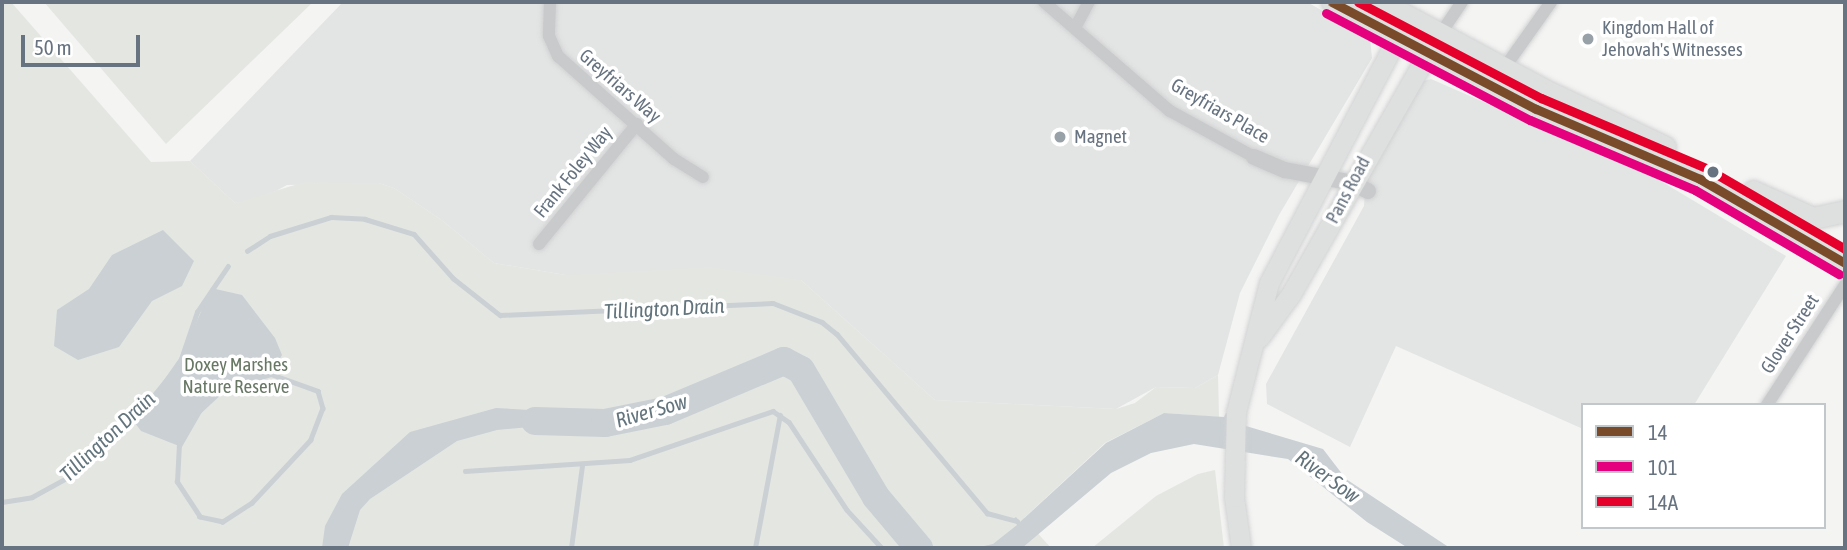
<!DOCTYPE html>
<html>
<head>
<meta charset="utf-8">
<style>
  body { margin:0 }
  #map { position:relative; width:1847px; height:550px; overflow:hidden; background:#f4f4f3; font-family:"Asap Condensed",sans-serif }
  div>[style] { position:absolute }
  .built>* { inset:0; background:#e3e4e4 }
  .green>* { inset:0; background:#e4e6e2 }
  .water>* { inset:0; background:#cad0d4 }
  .stream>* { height:4.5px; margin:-2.25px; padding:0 2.25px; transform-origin:2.25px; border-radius:2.25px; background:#cad0d4 }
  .river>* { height:28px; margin:-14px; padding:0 14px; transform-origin:14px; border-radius:14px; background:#cad0d4 }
  .roads { filter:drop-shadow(0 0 2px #d1d2d3) drop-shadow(0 0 2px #d1d2d3) }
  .minor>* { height:12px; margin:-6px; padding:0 6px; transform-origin:6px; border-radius:6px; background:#c9cacb }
  .tertiary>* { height:16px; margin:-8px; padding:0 8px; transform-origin:8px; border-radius:8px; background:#c9cacb }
  .primary>* { height:19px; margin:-9.5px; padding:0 9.5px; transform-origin:9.5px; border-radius:9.5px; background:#dedfdf }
  .trunk>* { height:21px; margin:-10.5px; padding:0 10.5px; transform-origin:10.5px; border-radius:10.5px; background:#dedfdf }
  .bus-1>* { height:9px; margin:-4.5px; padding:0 4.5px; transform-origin:4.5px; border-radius:4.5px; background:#7a4b2a }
  .bus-2>* { height:9px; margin:-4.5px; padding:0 4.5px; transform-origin:4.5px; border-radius:4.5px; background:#e5007d }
  .bus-3>* { height:9px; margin:-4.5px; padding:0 4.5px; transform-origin:4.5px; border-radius:4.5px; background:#e4002b }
  .dots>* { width:19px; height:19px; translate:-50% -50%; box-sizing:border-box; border:4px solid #fff; border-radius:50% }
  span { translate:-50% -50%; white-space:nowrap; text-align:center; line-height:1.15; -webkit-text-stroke:7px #fff; paint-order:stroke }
  .poi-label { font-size:19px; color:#677380 }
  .left { translate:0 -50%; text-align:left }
  .street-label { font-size:19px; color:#677380 }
  .park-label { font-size:19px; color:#687865 }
  .water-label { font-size:21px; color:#63747d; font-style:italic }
  .frame { position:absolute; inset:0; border:4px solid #677380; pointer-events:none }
  .legend { position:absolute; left:1581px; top:403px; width:245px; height:126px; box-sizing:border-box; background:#fff; border:2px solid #c2c7cc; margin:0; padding:9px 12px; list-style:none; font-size:21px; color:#677380 }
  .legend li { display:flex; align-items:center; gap:14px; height:35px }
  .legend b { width:35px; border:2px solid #c2c7cc }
  .scale { position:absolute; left:21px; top:35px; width:119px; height:32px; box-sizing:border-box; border:4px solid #677380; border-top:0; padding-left:9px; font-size:21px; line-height:24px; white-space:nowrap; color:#677380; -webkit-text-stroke:5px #fff; paint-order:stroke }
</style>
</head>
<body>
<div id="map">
  <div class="built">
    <i style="clip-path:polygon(343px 2px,1307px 2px,1370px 38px,1372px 58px,1279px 215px,1240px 293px,1218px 375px,1195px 388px,1156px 387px,1116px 409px,935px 400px,801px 280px,566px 275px,494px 263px,443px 221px,394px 188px,379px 183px,287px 185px,263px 198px,235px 203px,190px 161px)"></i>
    <i style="clip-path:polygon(1431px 79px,1649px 174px,1786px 256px,1694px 405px,1583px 405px,1583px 429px,1396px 346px,1350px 447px,1267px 404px,1266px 384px,1364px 206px,1367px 158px,1412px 84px)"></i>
  </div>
  <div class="green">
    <i style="clip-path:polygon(2px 2px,11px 2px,151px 162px,190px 161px,235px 203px,305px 182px,379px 183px,394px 188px,443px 221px,494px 263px,566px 275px,711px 267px,801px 280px,935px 400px,1116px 409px,1135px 403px,1156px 387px,1195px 388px,1218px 375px,1219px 417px,1164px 413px,1105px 443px,1024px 518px,1051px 548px,2px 548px)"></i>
    <i style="clip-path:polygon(44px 2px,313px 2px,166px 144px)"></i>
    <i style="clip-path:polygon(1215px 470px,1224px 548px,1092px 548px,1156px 496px,1198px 474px)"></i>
  </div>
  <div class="water">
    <i style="clip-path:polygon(163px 230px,194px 261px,182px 286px,152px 301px,119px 347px,78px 360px,54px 346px,57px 310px,89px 289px,112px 255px)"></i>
    <i style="clip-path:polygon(211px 288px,242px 295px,275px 338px,282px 355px,271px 374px,224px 388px,199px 411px,179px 446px,141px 431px,132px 419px,181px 359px)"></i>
    <i style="clip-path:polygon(496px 408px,530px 410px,573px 423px,497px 430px,457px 441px,370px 499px,360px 510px,348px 548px,322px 548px,325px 526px,342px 494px,410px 432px)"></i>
    <i style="clip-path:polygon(1164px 413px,1224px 417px,1226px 413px,1246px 426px,1323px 449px,1346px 479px,1450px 548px,1408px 548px,1367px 522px,1288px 459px,1194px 444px,1151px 453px,1111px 473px,1022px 548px,975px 548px,993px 544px,1017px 525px,1013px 519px,1016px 517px,1020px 522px,1106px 443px)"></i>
  </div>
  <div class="stream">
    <i style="left:247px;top:251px;width:27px;rotate:-33deg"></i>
    <i style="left:270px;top:236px;width:64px;rotate:-17.3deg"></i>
    <i style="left:331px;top:217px;width:34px;rotate:3deg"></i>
    <i style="left:365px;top:219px;width:51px;rotate:17deg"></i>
    <i style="left:414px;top:234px;width:59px;rotate:48.4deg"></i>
    <i style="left:453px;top:278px;width:60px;rotate:38.2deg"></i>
    <i style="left:500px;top:315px;width:273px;rotate:-2.5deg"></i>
    <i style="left:773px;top:303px;width:53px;rotate:21.2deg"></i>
    <i style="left:822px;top:322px;width:19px;rotate:39deg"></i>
    <i style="left:837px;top:334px;width:234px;rotate:50deg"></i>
    <i style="left:987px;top:513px;width:31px;rotate:15deg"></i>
    <i style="left:271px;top:374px;width:50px;rotate:19.9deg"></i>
    <i style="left:318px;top:391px;width:18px;rotate:74deg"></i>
    <i style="left:323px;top:408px;width:34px;rotate:111deg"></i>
    <i style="left:311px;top:440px;width:86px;rotate:133.1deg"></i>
    <i style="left:252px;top:503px;width:35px;rotate:147deg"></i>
    <i style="left:223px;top:522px;width:24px;rotate:-168deg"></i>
    <i style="left:200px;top:517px;width:42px;rotate:-123.3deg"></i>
    <i style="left:177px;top:482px;width:36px;rotate:-87deg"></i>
    <i style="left:179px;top:446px;width:40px;rotate:-60.3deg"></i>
    <i style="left:199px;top:411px;width:34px;rotate:-43deg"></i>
    <i style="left:224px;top:388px;width:49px;rotate:-16.6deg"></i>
    <i style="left:160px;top:389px;width:37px;rotate:-55deg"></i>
    <i style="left:181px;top:359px;width:50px;rotate:-71.2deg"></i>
    <i style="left:197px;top:312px;width:55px;rotate:-56deg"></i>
    <i style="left:465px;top:471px;width:165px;rotate:-3.8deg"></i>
    <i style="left:630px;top:460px;width:151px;rotate:-18.9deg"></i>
    <i style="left:773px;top:411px;width:19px;rotate:35deg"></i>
    <i style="left:789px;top:422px;width:105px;rotate:56.6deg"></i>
    <i style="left:847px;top:510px;width:52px;rotate:47.4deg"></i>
    <i style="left:2px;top:502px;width:30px;rotate:-9deg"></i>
    <i style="left:32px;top:497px;width:46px;rotate:-28.8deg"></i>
    <i style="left:72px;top:475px;width:115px;rotate:-43.9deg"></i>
    <i style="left:571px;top:548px;width:83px;rotate:-82.4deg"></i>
    <i style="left:755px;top:548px;width:135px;rotate:-79.4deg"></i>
  </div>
  <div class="river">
    <i style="left:535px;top:421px;width:70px;rotate:1.6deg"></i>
    <i style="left:605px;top:423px;width:61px;rotate:-11.3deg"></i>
    <i style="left:665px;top:411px;width:129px;rotate:-22.8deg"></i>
    <i style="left:784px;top:361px;width:19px;rotate:28deg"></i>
    <i style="left:801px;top:370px;width:147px;rotate:59.4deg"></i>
    <i style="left:876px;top:497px;width:67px;rotate:49.9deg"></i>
  </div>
  <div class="roads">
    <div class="minor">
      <i style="left:550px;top:2px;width:34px;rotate:92deg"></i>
      <i style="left:549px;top:36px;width:22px;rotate:66deg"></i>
      <i style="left:558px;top:56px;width:155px;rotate:41.6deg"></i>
      <i style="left:674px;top:159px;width:34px;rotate:32deg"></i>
      <i style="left:1044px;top:2px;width:167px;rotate:40.9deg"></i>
      <i style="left:1170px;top:111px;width:96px;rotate:28.7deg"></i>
      <i style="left:1075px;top:28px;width:30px;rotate:-62deg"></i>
      <i style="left:1441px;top:33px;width:37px;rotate:-56deg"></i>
      <i style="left:1505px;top:67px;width:80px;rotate:-54.7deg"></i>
      <i style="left:539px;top:244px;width:155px;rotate:-50.8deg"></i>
      <i style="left:1767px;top:405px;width:143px;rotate:-57deg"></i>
    </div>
    <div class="tertiary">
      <i style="left:1254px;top:157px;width:34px;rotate:23deg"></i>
      <i style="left:1285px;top:170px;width:69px;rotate:10.8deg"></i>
      <i style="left:1353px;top:183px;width:17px;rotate:28deg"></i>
    </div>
    <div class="primary">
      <i style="left:1259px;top:338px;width:54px;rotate:-54deg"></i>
      <i style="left:1291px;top:294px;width:293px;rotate:-60.4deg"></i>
      <i style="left:1241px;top:548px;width:51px;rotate:-97.8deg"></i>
      <i style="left:1234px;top:497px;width:85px;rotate:-88.7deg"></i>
      <i style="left:1236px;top:412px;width:133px;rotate:-75.7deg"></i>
      <i style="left:1269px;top:283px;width:300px;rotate:-62.4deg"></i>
    </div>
    <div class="trunk">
      <i style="left:1332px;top:2px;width:230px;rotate:27.7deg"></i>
      <i style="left:1536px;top:109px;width:178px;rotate:23.1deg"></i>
      <i style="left:1700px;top:179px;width:168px;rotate:30.1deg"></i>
      <i style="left:1381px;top:2px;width:193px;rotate:28.2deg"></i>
      <i style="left:1551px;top:93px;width:126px;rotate:25.3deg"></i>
      <i style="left:1753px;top:191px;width:66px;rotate:24.2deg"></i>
      <i style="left:1813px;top:218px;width:33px;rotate:-12deg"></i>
    </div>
  </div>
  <div class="bus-1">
    <i style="left:1332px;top:2px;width:230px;rotate:27.7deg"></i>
    <i style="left:1536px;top:109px;width:178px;rotate:23.1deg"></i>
    <i style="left:1700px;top:179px;width:168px;rotate:30.1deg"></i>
  </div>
  <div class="bus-2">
    <i style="left:1326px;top:13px;width:230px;rotate:27.7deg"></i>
    <i style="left:1530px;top:120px;width:179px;rotate:23deg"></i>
    <i style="left:1695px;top:190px;width:167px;rotate:30.3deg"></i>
  </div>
  <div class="bus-3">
    <i style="left:1358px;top:2px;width:207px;rotate:27.7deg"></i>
    <i style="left:1541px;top:98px;width:179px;rotate:23deg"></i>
    <i style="left:1706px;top:168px;width:161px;rotate:30.2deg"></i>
  </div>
  <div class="dots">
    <i style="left:1588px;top:39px;background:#98a0a8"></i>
    <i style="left:1060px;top:137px;background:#98a0a8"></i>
    <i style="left:1713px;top:172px;background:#677380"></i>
  </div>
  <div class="poi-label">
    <span class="left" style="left:1602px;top:39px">Kingdom Hall of<br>Jehovah's Witnesses</span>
    <span class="left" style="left:1074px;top:137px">Magnet</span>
  </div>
  <div class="street-label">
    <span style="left:620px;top:86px;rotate:41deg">Greyfriars Way</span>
    <span style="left:1220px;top:111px;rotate:30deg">Greyfriars Place</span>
    <span style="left:573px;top:172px;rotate:-51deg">Frank Foley Way</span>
    <span style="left:1348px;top:190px;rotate:-62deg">Pans Road</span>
    <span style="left:1790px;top:334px;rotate:-57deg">Glover Street</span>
  </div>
  <div class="park-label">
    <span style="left:236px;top:376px">Doxey Marshes<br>Nature Reserve</span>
  </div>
  <div class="water-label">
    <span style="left:664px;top:308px;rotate:-3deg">Tillington Drain</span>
    <span style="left:651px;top:410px;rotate:-16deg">River Sow</span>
    <span style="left:107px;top:436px;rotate:-43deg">Tillington Drain</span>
    <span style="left:1328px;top:476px;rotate:36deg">River Sow</span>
  </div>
  <div class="frame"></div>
  <ul class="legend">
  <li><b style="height:9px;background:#7a4b2a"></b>14</li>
  <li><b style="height:9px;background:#e5007d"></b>101</li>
  <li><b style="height:9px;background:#e4002b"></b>14A</li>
  </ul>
  <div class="scale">50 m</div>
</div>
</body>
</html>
